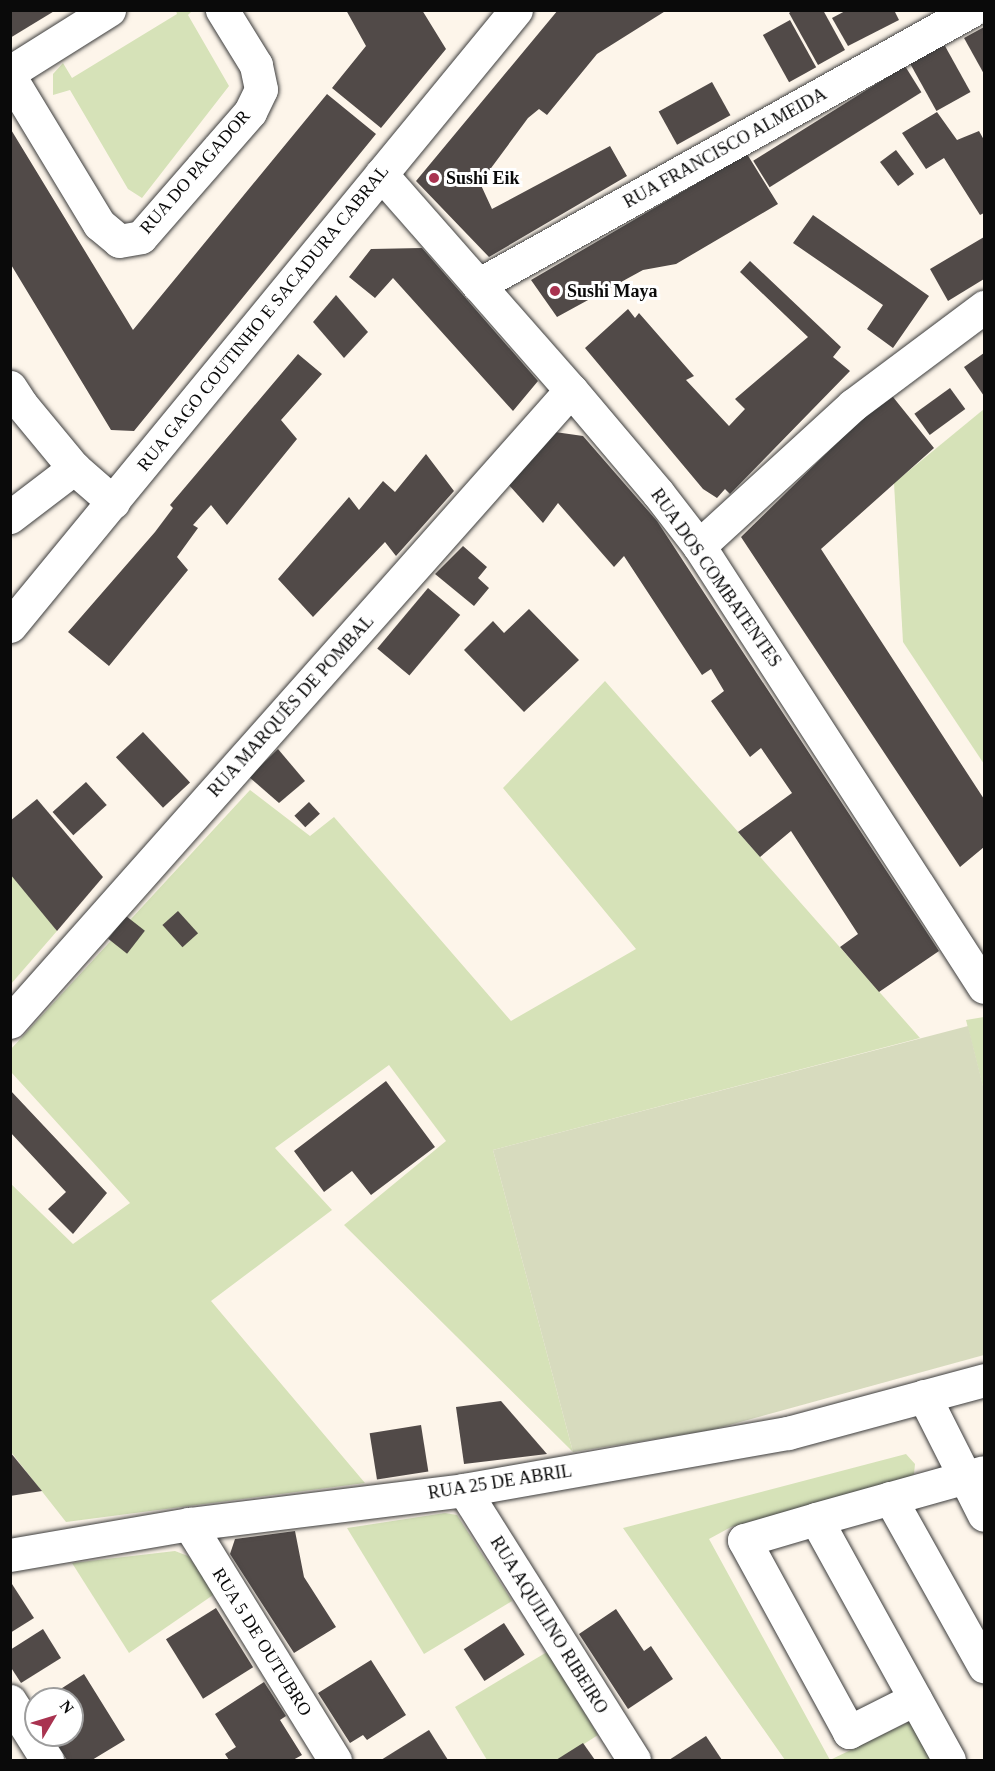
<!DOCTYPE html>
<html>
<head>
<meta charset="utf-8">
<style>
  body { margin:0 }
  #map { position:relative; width:995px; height:1771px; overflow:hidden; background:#fdf5ea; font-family:Georgia,serif }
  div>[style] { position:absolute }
  .green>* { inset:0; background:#d6e2b8 }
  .cemetery>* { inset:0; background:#d7dbbe }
  .building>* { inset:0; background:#514a48; transform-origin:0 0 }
  .roads { filter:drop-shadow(0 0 2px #3d3d3d) drop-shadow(0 0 2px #3d3d3d) }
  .minor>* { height:33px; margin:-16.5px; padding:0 16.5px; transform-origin:16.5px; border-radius:16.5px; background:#fff }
  .dots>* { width:16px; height:16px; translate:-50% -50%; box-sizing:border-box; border:3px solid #fff; border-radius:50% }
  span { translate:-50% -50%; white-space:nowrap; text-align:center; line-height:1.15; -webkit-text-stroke:6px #fff; paint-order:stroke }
  .street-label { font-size:18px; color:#0a0a0a }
  .poi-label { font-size:18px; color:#0a0a0a; font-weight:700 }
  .left { translate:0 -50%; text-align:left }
  .frame { position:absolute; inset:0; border:12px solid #0a0a0a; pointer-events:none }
  .north { position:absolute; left:24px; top:1687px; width:60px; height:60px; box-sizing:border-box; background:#fff; border:2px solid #9d9d9d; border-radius:50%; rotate:52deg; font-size:16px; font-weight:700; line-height:24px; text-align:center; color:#0a0a0a }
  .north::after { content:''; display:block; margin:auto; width:21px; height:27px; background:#a93350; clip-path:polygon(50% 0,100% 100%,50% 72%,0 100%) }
</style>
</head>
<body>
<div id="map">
  <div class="green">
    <i style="clip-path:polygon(176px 11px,192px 11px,188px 15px,229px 86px,142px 198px,128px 189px,70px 90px,53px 95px,53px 74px,63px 63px,72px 78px,177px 14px)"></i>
    <i style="clip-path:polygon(984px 409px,984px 764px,903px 642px,894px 483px)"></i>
    <i style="clip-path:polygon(605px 681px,920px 1038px,493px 1150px,573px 1452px,344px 1225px,446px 1141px,389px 1065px,275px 1148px,332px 1210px,211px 1301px,365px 1483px,66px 1522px,11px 1452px,10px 1183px,73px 1244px,130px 1203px,11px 1072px,11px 1049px,250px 790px,310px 836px,334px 817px,511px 1021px,636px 949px,503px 788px)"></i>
    <i style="clip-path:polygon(11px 868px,57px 931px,11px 984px)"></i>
    <i style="clip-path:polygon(984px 1017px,984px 1091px,966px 1020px)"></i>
    <i style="clip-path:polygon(906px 1454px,915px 1464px,914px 1474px,905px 1480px,731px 1527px,709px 1539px,830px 1760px,913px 1720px,935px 1760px,785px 1760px,623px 1528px)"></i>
    <i style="clip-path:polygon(445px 1513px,457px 1515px,512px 1601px,424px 1654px,347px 1528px)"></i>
    <i style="clip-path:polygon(175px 1551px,188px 1556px,216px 1593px,129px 1653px,72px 1563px)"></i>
    <i style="clip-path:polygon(547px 1652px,598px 1735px,559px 1760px,487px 1760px,455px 1707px)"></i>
  </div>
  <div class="cemetery">
    <i style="clip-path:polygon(968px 1026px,984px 1090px,984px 1355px,711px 1430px,573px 1452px,493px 1150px)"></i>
  </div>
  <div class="building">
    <i style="clip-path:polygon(10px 10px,56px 10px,10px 38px)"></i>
    <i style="clip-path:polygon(346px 10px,422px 10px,446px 49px,381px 128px,332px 88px,366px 46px)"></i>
    <i style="clip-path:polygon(558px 10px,667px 10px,597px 54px,547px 115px,539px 109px,528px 118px,480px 183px,492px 209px,610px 146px,627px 176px,489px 257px,416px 181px)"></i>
    <i style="clip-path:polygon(793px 10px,823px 10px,845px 50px,818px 65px,789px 13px)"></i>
    <i style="clip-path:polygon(847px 10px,894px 10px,899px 20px,848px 46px,832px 18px)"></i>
    <i style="left:790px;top:20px;width:54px;height:31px;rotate:61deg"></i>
    <i style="clip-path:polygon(984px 27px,984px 74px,964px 38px)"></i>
    <i style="left:940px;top:37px;width:63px;height:39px;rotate:61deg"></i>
    <i style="left:905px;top:66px;width:31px;height:179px;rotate:58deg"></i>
    <i style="left:712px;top:82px;width:38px;height:61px;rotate:61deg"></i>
    <i style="clip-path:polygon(327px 94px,376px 134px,134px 431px,111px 430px,10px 263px,10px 128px,133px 330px)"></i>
    <i style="clip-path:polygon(937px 112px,957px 140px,979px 131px,984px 140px,984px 213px,980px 215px,944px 158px,926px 169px,902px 133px)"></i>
    <i style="left:896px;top:150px;width:30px;height:20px;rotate:53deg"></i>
    <i style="clip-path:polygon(747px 154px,778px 204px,676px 264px,643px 270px,557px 317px,531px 280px)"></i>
    <i style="clip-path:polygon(813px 215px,929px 296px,893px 348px,867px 329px,883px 305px,793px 243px)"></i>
    <i style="clip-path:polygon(984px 237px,984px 279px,948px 301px,930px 269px)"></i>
    <i style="clip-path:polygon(422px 248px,538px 381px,513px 411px,393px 278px,375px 298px,349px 277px,371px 249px)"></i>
    <i style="clip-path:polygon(750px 261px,841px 347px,833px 357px,850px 371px,730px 494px,725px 489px,717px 498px,703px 489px,585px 348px,628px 309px,635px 318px,639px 313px,694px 376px,686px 380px,729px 426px,745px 409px,735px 399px,808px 337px,740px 272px)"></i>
    <i style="clip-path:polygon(336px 295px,368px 332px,344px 358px,313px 322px)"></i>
    <i style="clip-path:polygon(984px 353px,984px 396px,964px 367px)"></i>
    <i style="clip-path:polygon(298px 354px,322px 374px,281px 420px,297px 439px,227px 525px,211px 505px,193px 525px,198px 528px,177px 557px,188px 570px,109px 666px,68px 632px,155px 532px,173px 508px,170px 505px)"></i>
    <i style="left:950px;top:388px;width:26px;height:44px;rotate:54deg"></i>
    <i style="clip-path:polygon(889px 392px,934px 448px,821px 549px,984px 799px,984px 847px,960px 867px,741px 537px)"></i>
    <i style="clip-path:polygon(555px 432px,583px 436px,657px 521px,939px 951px,879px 992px,840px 947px,858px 934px,791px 831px,760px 857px,738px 832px,792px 793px,761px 748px,750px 757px,711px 701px,724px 691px,711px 669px,702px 675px,624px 556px,614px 567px,558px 503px,543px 523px,508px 484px)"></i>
    <i style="clip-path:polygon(426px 454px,454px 491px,396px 556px,385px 542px,313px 617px,278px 579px,349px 497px,359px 510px,383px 481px,395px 492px)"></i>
    <i style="clip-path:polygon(463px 546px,487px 567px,478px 578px,489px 588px,474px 606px,435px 574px)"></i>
    <i style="left:428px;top:588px;width:42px;height:79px;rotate:40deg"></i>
    <i style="clip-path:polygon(529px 609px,579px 660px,524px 712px,464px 650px,493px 621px,504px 633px)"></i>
    <i style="left:143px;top:732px;width:69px;height:37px;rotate:47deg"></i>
    <i style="clip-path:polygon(278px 749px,305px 781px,279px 803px,249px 777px)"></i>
    <i style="left:86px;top:782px;width:31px;height:45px;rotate:48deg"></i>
    <i style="clip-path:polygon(37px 799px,103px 877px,57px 931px,10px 874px,10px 821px)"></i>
    <i style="left:309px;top:802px;width:16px;height:20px;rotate:47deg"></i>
    <i style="left:178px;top:911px;width:30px;height:21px;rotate:48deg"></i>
    <i style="left:126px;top:916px;width:24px;height:29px;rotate:38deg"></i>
    <i style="clip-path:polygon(386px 1081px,435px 1147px,371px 1195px,352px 1171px,324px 1192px,294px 1151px)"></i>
    <i style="clip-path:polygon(10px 1090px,107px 1193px,73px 1234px,48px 1209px,66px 1192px,10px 1132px)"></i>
    <i style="clip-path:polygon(501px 1401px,547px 1454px,464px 1464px,456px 1407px)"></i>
    <i style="left:421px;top:1425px;width:47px;height:52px;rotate:81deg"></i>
    <i style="clip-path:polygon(10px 1452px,42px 1491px,10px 1496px)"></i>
    <i style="clip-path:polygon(295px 1531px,304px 1577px,336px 1627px,294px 1653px,230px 1554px,235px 1539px)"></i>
    <i style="clip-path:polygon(10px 1581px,34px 1618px,10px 1633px)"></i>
    <i style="left:216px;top:1608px;width:70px;height:59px;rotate:58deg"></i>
    <i style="clip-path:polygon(616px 1609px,644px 1651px,651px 1646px,673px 1679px,628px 1709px,579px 1634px)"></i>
    <i style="left:504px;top:1623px;width:38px;height:48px;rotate:57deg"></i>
    <i style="clip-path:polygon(43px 1629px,61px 1658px,21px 1683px,10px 1666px,10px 1650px)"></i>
    <i style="clip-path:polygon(371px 1660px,406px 1715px,367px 1740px,363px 1735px,350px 1743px,318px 1693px)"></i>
    <i style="clip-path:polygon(84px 1674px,125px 1740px,92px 1760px,67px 1760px,51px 1735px,72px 1735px,72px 1699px,45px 1699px)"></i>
    <i style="clip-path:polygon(264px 1682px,286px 1716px,280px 1720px,302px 1755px,293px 1760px,229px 1760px,225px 1754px,236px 1747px,215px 1714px)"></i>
    <i style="clip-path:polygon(429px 1730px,448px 1760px,381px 1760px)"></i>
    <i style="clip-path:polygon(706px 1736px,722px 1760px,669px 1760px)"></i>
    <i style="clip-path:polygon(583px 1743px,595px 1760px,556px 1760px)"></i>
  </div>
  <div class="roads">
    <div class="minor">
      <i style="left:10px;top:72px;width:117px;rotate:-32.1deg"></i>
      <i style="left:10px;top:77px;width:172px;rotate:58.8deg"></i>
      <i style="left:99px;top:224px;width:26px;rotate:40deg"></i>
      <i style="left:119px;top:241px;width:22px;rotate:-10deg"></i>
      <i style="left:141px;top:237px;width:166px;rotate:-48.9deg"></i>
      <i style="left:250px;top:112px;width:25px;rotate:-64deg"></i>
      <i style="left:261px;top:89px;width:25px;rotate:-102deg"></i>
      <i style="left:256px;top:65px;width:65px;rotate:-121.7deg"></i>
      <i style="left:381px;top:174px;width:288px;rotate:48.7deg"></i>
      <i style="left:571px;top:390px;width:135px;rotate:49.8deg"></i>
      <i style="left:658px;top:493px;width:67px;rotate:52.3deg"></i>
      <i style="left:699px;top:546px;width:525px;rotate:57.13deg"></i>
      <i style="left:478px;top:285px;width:565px;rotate:-29.1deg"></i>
      <i style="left:10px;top:387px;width:20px;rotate:57deg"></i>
      <i style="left:21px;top:404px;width:83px;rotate:50.4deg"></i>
      <i style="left:74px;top:468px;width:52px;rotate:41.1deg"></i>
      <i style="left:10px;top:517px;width:81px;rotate:-37.4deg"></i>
      <i style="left:699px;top:546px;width:209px;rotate:-42.5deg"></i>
      <i style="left:853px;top:405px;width:164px;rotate:-36.8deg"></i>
      <i style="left:10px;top:626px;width:797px;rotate:-50.6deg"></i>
      <i style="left:10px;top:1022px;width:845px;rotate:-48.41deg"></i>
      <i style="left:924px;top:1396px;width:133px;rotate:63.2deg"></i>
      <i style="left:464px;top:1490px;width:319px;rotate:57.8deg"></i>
      <i style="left:890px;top:1498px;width:193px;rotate:60.8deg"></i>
      <i style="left:816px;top:1519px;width:75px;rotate:163.7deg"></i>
      <i style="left:744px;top:1540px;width:219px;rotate:61.3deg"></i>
      <i style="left:849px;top:1732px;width:74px;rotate:-26.6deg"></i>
      <i style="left:189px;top:1524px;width:278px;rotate:58.3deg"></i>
      <i style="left:10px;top:1555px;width:182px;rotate:-9.8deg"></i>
      <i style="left:189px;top:1524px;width:277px;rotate:-7deg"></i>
      <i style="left:464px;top:1490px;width:329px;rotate:-10deg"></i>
      <i style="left:788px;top:1433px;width:203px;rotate:-15.1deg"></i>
      <i style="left:10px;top:1701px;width:70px;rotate:57.9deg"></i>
      <i style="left:949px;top:1760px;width:275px;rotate:-118.9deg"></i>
      <i style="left:816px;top:1519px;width:174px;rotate:-15.6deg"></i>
    </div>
  </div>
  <div class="dots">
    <i style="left:434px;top:178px;background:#a93350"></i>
    <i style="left:555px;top:291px;background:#a93350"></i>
  </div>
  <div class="street-label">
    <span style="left:725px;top:148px;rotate:-29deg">RUA FRANCISCO ALMEIDA</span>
    <span style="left:195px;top:172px;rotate:-49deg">RUA DO PAGADOR</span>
    <span style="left:263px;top:318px;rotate:-51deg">RUA GAGO COUTINHO E SACADURA CABRAL</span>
    <span style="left:716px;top:578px;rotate:55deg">RUA DOS COMBATENTES</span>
    <span style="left:291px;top:706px;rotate:-48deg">RUA MARQUÊS DE POMBAL</span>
    <span style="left:500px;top:1482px;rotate:-9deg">RUA 25 DE ABRIL</span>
    <span style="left:549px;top:1625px;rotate:58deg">RUA AQUILINO RIBEIRO</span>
    <span style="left:262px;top:1642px;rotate:58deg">RUA 5 DE OUTUBRO</span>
  </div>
  <div class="poi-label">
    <span class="left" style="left:446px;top:178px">Sushi Eik</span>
    <span class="left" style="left:567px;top:291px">Sushi Maya</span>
  </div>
  <div class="frame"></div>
  <div class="north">N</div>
</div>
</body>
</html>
